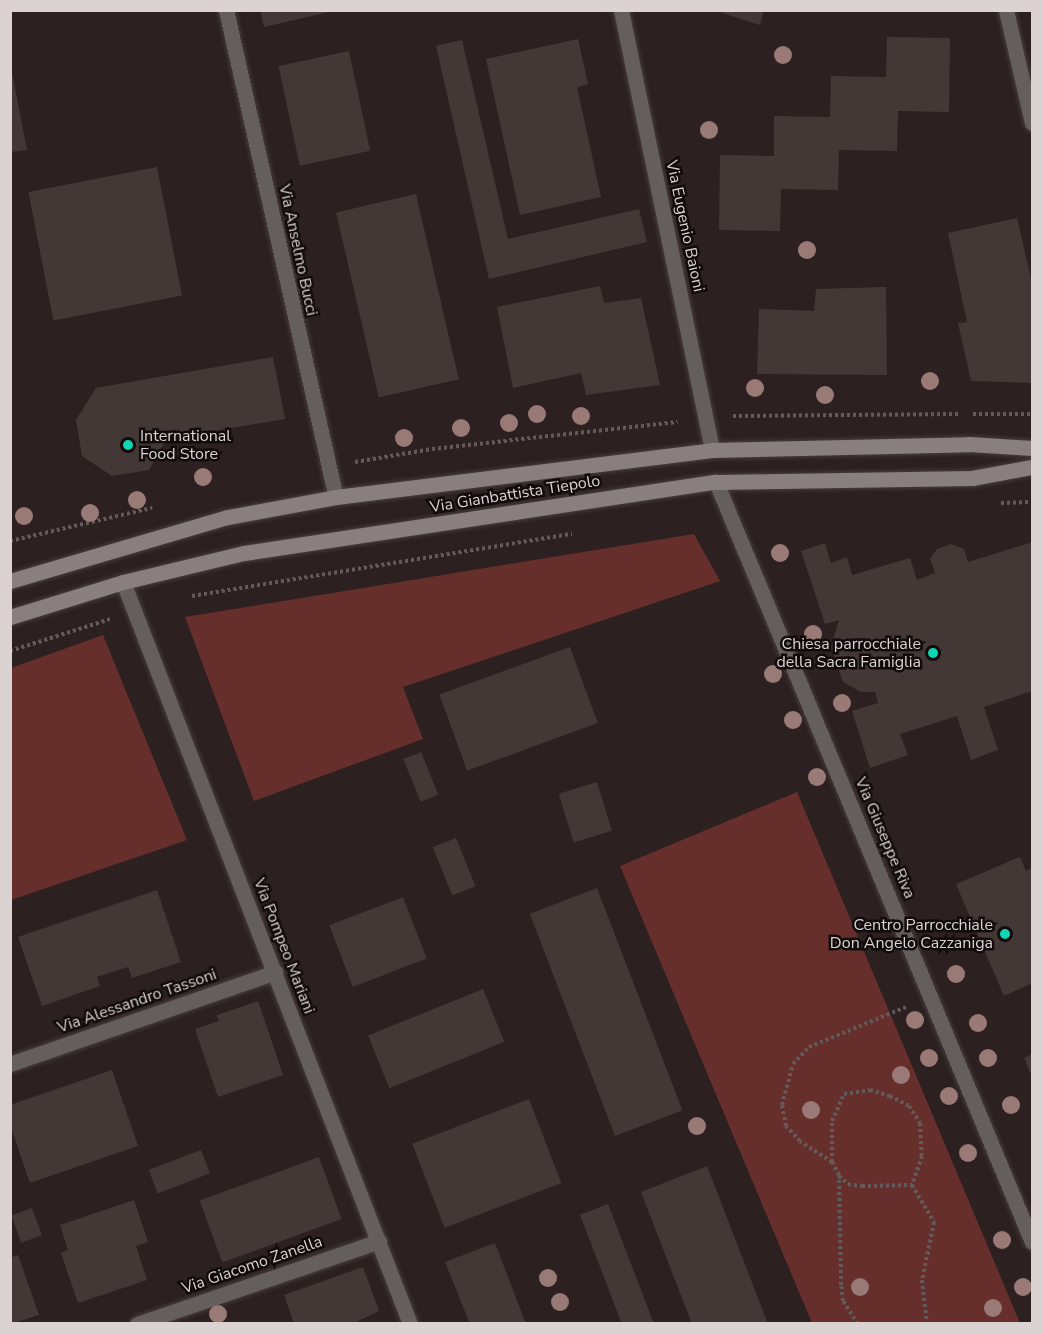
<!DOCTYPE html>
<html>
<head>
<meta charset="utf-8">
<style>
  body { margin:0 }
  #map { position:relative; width:1043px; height:1334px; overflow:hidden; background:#2c2120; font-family:"Nunito Sans",sans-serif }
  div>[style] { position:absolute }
  .green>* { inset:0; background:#662f2b }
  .building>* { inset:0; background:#443837; transform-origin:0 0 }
  .path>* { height:4px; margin-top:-2px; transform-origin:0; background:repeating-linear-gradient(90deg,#645a59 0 3px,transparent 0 6px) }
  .roads { filter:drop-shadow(0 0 2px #483d3c) drop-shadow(0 0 2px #483d3c) }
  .street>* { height:15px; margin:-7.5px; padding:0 7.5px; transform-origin:7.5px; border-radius:7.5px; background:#645e5d }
  .secondary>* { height:15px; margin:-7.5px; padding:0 7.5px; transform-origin:7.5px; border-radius:7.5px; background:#897f7e }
  .trees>* { width:18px; height:18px; margin:-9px; border-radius:50%; background:#997a76 }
  .dots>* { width:16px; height:16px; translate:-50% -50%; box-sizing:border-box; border:3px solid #110c0b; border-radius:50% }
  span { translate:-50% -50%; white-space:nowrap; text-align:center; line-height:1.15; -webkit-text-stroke:5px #110c0b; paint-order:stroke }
  .street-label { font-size:16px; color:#dbd3d2 }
  .poi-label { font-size:16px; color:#dbd3d2 }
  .left { translate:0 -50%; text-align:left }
  .right { translate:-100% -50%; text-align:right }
  .frame { position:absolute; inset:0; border:12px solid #dbd3d2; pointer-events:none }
</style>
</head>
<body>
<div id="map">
  <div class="green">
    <i style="clip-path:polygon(694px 534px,720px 581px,403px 687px,423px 739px,254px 801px,185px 617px)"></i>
    <i style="clip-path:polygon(103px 635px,187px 840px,11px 900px,11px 668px)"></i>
    <i style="clip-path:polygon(797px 792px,1020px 1323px,812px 1323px,620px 866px)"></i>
  </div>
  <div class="building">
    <i style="clip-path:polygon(260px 10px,333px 10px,333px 11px,264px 27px)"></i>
    <i style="clip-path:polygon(713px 10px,764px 10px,760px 25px)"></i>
    <i style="clip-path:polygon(887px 37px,950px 38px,949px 112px,898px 111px,897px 151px,839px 150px,838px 190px,781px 189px,780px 231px,719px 230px,720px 155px,774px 156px,774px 116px,830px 117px,831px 76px,886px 77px)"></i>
    <i style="clip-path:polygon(578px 39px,588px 84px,577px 87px,601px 197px,520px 215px,486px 59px)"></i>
    <i style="clip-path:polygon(462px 40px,508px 239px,639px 209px,647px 242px,489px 279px,436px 46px)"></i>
    <i style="left:349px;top:51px;width:102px;height:72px;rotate:78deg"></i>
    <i style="clip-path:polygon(10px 62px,27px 150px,10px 152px)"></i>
    <i style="left:157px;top:167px;width:131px;height:131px;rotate:79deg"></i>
    <i style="left:416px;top:194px;width:190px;height:82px;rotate:77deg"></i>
    <i style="clip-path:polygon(1017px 218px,1032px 283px,1032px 383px,971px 381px,958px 323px,967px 322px,948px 233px)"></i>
    <i style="clip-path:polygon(600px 286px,604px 303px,641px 298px,660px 385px,586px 395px,581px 373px,513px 388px,497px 307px)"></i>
    <i style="clip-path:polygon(886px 287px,887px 375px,757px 374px,759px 309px,814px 311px,816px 289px)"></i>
    <i style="clip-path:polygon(273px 357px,285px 419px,166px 439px,149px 470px,112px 476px,82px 456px,76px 420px,96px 388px)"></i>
    <i style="clip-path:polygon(1032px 542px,1032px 691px,984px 707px,998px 750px,971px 760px,957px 716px,900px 734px,908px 755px,870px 768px,852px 711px,878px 703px,875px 692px,861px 692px,843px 682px,831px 647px,839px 620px,825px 624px,801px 551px,825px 543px,831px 563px,847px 557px,852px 575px,910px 558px,917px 580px,935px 573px,930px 559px,937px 549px,951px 544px,964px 549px,968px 562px)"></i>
    <i style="left:570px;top:647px;width:81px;height:139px;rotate:70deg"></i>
    <i style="left:421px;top:752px;width:46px;height:19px;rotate:68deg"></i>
    <i style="left:597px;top:782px;width:51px;height:40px;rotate:73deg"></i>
    <i style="left:456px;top:838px;width:52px;height:25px;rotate:68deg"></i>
    <i style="clip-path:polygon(1020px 857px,1026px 871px,1032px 868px,1032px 983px,1004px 996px,956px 884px)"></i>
    <i style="left:597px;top:888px;width:238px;height:72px;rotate:69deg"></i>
    <i style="clip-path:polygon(157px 890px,181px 962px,132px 978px,128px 967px,97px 977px,100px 986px,42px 1006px,18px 937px)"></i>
    <i style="left:403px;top:897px;width:66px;height:79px;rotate:69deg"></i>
    <i style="left:483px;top:989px;width:57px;height:124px;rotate:68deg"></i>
    <i style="clip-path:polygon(258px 1001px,283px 1075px,218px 1097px,195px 1029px,219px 1021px,217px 1015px)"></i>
    <i style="clip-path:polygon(1032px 1054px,1032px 1077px,1024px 1058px)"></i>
    <i style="clip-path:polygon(112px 1070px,138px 1146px,30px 1183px,10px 1125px,10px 1105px)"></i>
    <i style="left:529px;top:1099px;width:90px;height:125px;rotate:69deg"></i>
    <i style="left:201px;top:1150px;width:25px;height:56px;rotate:69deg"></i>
    <i style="left:319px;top:1157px;width:66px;height:127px;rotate:70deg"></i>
    <i style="clip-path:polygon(707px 1166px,768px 1324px,692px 1324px,641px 1192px)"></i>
    <i style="clip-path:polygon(134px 1200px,148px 1242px,136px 1246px,147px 1280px,78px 1303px,61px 1253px,68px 1250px,60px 1225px)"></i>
    <i style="left:608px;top:1204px;width:129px;height:30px;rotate:69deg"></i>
    <i style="left:32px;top:1208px;width:29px;height:22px;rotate:70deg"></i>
    <i style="clip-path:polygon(495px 1243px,526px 1324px,470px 1324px,445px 1262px)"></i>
    <i style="clip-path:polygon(18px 1255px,39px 1315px,10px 1324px,10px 1258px)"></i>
    <i style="clip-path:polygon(363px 1267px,379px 1311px,352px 1324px,294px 1324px,284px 1295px)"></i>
  </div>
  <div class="path">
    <i style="left:973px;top:414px;width:59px"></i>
    <i style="left:733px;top:416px;width:227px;rotate:-0.5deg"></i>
    <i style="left:355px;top:462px;width:78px;rotate:-9.6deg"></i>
    <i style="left:432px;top:449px;width:247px;rotate:-6.3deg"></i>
    <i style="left:1001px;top:503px;width:31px;rotate:-2deg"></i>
    <i style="left:10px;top:541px;width:146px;rotate:-13.1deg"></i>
    <i style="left:192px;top:596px;width:385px;rotate:-9.3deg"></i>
    <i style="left:10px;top:651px;width:105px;rotate:-17.7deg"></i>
    <i style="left:832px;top:1162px;width:41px;rotate:-90deg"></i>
    <i style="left:832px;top:1121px;width:30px;rotate:-66deg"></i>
    <i style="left:844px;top:1094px;width:26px;rotate:-9deg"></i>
    <i style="left:870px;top:1090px;width:21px;rotate:17deg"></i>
    <i style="left:890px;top:1096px;width:21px;rotate:28deg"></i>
    <i style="left:909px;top:1106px;width:20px;rotate:57deg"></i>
    <i style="left:920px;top:1123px;width:33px;rotate:87deg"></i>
    <i style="left:922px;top:1156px;width:31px;rotate:109deg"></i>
    <i style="left:912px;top:1185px;width:43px;rotate:59.3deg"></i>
    <i style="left:934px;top:1222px;width:59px;rotate:101.7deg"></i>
    <i style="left:922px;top:1280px;width:44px;rotate:83.5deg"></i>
    <i style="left:839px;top:1176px;width:12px;rotate:42deg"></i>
    <i style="left:848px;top:1184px;width:14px;rotate:8deg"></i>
    <i style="left:862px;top:1186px;width:50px;rotate:-1.1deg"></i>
    <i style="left:858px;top:1324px;width:27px;rotate:-123deg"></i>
    <i style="left:843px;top:1301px;width:16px;rotate:-97deg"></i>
    <i style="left:841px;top:1285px;width:110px;rotate:-91deg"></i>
    <i style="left:839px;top:1175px;width:15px;rotate:-118deg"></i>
    <i style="left:832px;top:1162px;width:38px;rotate:-147deg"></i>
    <i style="left:800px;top:1141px;width:21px;rotate:-133deg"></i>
    <i style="left:786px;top:1126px;width:21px;rotate:-101deg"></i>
    <i style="left:782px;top:1105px;width:42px;rotate:-75deg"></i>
    <i style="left:793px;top:1064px;width:23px;rotate:-47deg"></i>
    <i style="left:809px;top:1047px;width:105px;rotate:-22.4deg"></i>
  </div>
  <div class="roads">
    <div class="street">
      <i style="left:226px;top:10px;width:499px;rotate:77.3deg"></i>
      <i style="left:621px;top:10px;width:449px;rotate:78.3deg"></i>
      <i style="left:1006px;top:10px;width:116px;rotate:77deg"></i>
      <i style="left:716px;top:482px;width:823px;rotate:67.42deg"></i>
      <i style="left:123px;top:582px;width:796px;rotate:68.85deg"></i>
      <i style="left:10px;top:1064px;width:281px;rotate:-19.1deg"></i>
      <i style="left:137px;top:1324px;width:256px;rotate:-18.9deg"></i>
    </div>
    <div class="secondary">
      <i style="left:10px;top:581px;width:227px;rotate:-16.4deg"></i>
      <i style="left:228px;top:517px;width:110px;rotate:-10.5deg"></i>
      <i style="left:336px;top:497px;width:379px;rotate:-7.1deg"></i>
      <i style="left:712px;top:450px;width:257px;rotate:-1.3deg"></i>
      <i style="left:969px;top:444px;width:63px;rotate:3.6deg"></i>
      <i style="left:10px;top:617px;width:118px;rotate:-17.2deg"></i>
      <i style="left:123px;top:582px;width:124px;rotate:-13.5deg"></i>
      <i style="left:244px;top:553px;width:477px;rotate:-8.6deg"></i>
      <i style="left:716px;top:482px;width:256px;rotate:-0.9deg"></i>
      <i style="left:972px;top:478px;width:61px;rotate:-10.4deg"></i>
    </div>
  </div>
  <div class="trees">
    <i style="left:783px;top:55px"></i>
    <i style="left:709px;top:130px"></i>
    <i style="left:807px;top:250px"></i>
    <i style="left:930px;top:381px"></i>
    <i style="left:755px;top:388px"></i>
    <i style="left:825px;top:395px"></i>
    <i style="left:537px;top:414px"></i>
    <i style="left:581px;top:416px"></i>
    <i style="left:509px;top:423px"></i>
    <i style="left:461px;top:428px"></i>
    <i style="left:404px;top:438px"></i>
    <i style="left:203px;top:477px"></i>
    <i style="left:137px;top:500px"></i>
    <i style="left:90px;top:513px"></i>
    <i style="left:24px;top:516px"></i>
    <i style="left:780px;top:553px"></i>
    <i style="left:813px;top:634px"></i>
    <i style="left:773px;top:674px"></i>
    <i style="left:842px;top:703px"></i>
    <i style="left:793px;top:720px"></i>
    <i style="left:817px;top:777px"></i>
    <i style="left:956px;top:974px"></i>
    <i style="left:915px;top:1020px"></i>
    <i style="left:978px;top:1023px"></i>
    <i style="left:929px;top:1058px"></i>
    <i style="left:988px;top:1058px"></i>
    <i style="left:901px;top:1075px"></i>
    <i style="left:949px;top:1096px"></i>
    <i style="left:1011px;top:1105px"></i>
    <i style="left:811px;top:1110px"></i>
    <i style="left:697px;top:1126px"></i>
    <i style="left:968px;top:1153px"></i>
    <i style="left:1002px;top:1240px"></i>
    <i style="left:548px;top:1278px"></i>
    <i style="left:860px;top:1287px"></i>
    <i style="left:1023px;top:1287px"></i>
    <i style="left:560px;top:1302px"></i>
    <i style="left:993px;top:1308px"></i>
    <i style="left:218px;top:1314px"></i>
  </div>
  <div class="dots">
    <i style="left:128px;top:445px;background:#10d5b4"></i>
    <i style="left:933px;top:653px;background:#10d5b4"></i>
    <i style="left:1005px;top:934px;background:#10d5b4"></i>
  </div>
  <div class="street-label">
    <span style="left:685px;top:226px;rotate:78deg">Via Eugenio Baioni</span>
    <span style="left:298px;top:250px;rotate:78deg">Via Anselmo Bucci</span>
    <span style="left:515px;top:494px;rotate:-9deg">Via Gianbattista Tiepolo</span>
    <span style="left:885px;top:838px;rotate:67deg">Via Giuseppe Riva</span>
    <span style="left:284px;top:946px;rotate:69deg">Via Pompeo Mariani</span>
    <span style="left:137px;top:1001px;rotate:-19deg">Via Alessandro Tassoni</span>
    <span style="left:252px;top:1265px;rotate:-19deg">Via Giacomo Zanella</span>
  </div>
  <div class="poi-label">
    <span class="left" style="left:140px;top:445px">International<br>Food Store</span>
    <span class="right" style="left:921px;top:653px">Chiesa parrocchiale<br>della Sacra Famiglia</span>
    <span class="right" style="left:993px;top:934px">Centro Parrocchiale<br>Don Angelo Cazzaniga</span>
  </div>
  <div class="frame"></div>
</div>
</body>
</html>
